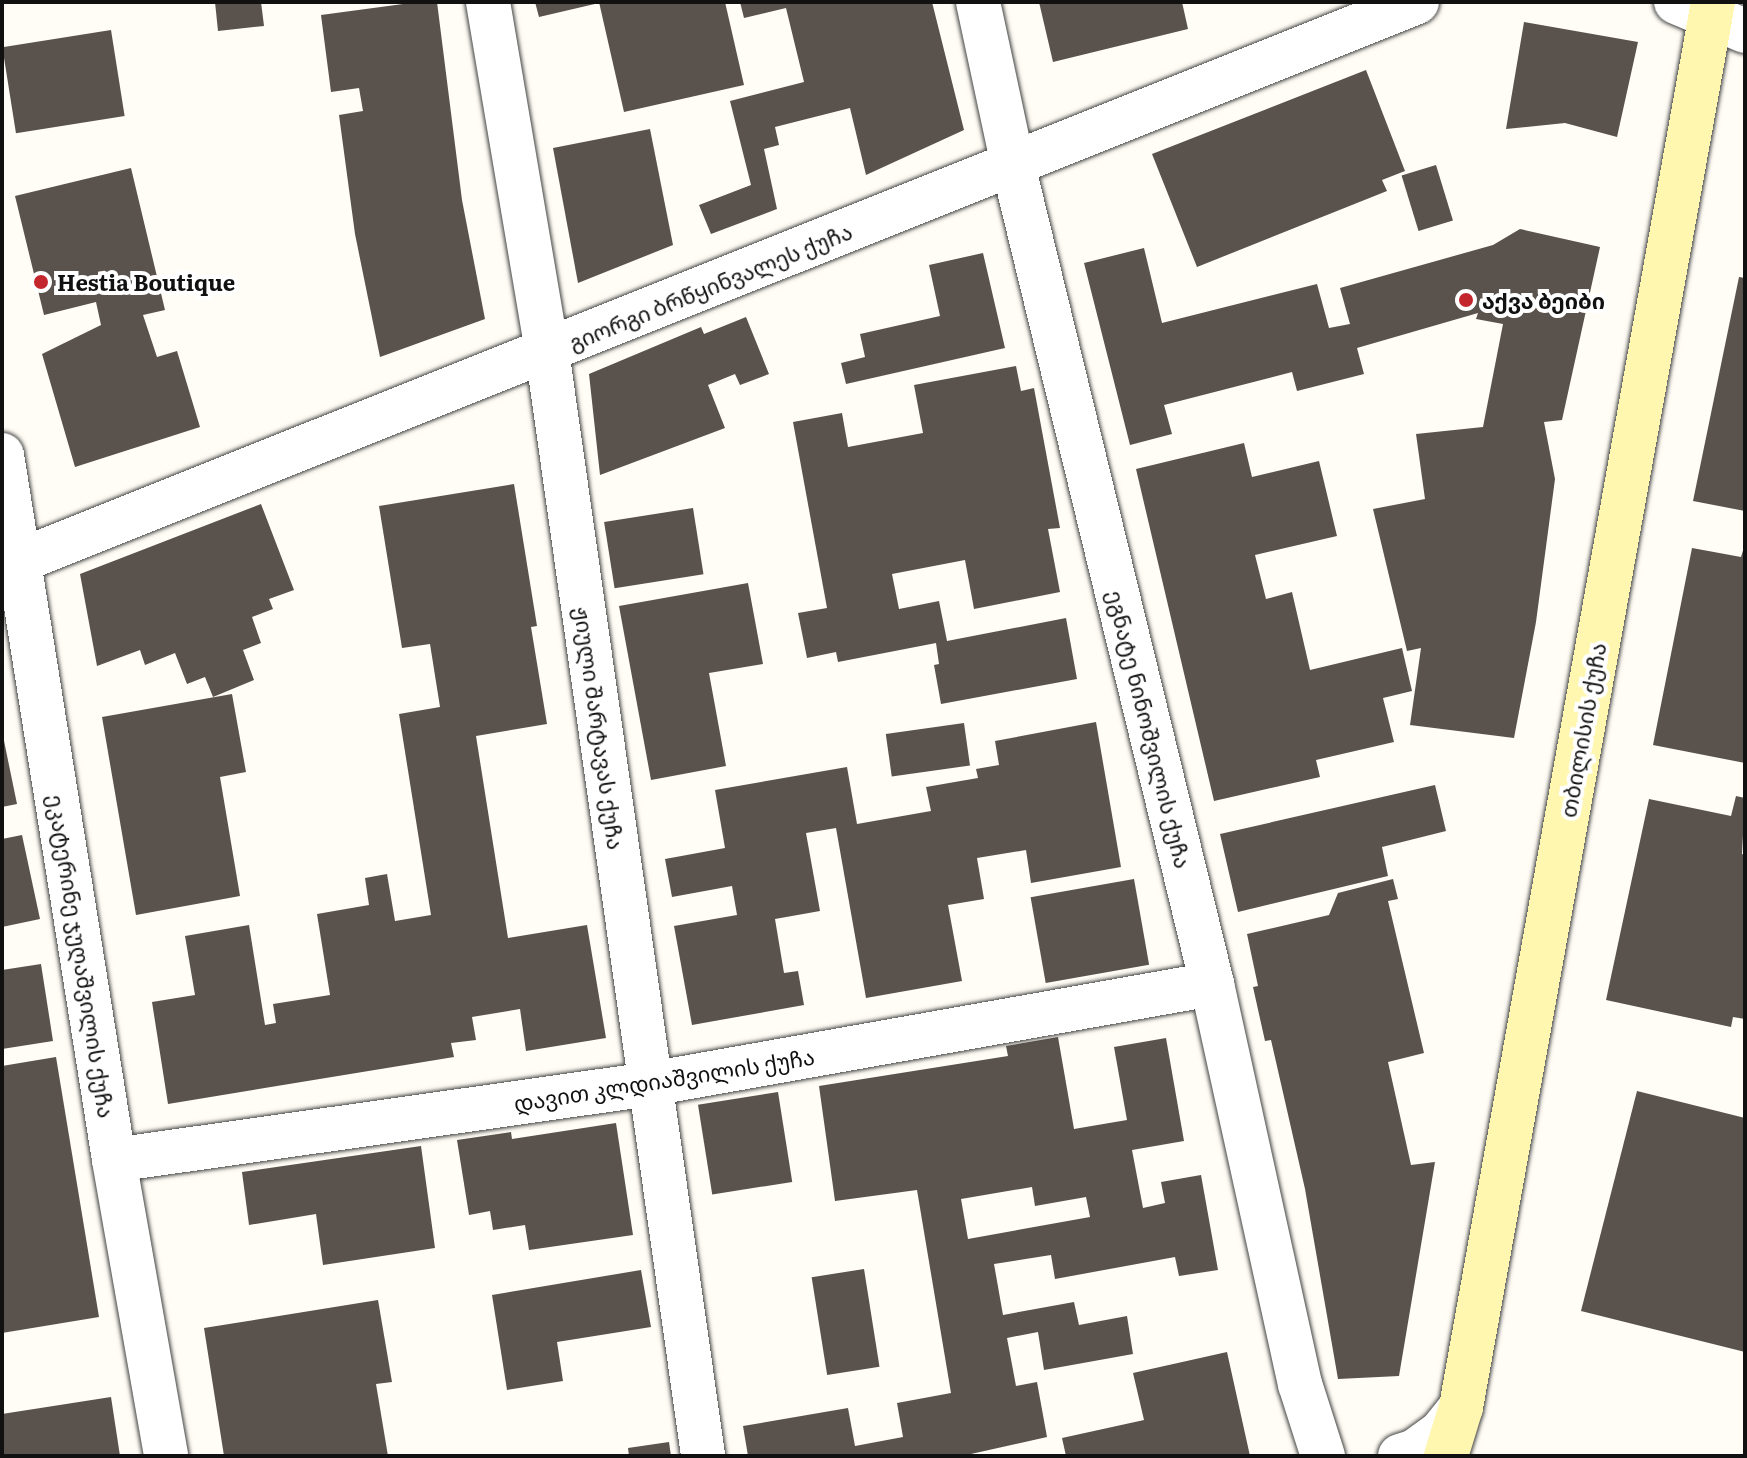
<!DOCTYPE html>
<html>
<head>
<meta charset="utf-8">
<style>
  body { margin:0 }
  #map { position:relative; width:1747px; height:1458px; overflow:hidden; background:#fffdf5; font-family:Literata,"Noto Sans Georgian",serif }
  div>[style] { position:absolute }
  .building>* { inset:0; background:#5a524d; transform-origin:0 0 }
  .roads { filter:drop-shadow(0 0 2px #444) drop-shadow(0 0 2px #444) }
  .street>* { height:44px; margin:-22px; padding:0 22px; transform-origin:22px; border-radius:22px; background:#fff }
  .secondary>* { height:44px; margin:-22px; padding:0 22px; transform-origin:22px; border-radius:22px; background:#fff6b0 }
  .dots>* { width:22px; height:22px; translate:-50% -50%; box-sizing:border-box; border:4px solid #fff; border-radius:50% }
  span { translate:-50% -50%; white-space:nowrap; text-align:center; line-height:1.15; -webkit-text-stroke:8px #fff; paint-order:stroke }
  .poi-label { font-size:22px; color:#111; font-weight:700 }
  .left { translate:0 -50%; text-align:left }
  .street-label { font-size:22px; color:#111 }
  .frame { position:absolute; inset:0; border:4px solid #111; pointer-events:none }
</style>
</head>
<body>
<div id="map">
  <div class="building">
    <i style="clip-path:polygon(215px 2px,261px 2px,264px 26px,218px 31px)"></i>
    <i style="clip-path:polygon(418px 2px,437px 2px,462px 200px,485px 319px,380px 357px,355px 234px,339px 115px,363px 111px,359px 88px,331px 92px,321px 15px)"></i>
    <i style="clip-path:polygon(535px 2px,599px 2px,599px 3px,539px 17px)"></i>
    <i style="clip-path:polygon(599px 2px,725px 2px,744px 85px,624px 112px)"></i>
    <i style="clip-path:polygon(740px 2px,932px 2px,964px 130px,866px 175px,850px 108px,775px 127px,779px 145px,764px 149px,777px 209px,711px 234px,699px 205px,751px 185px,730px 101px,804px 82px,786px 8px,744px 18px)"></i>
    <i style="clip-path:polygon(1039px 2px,1182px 2px,1188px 29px,1053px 62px)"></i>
    <i style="clip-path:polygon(1524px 22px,1638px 42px,1617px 137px,1565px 123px,1506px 129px)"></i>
    <i style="left:111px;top:30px;width:87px;height:110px;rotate:81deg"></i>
    <i style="clip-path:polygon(1366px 70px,1405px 171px,1382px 180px,1387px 191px,1197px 267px,1152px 154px)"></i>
    <i style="clip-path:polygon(650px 129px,673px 245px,578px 283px,553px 148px)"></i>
    <i style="left:1436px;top:165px;width:58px;height:36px;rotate:73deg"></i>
    <i style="clip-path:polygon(131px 168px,165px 310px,143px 315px,157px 357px,177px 351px,200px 427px,75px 467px,42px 354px,101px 325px,96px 302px,44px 315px,15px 196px)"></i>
    <i style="clip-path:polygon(1520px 229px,1600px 247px,1562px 420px,1544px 422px,1555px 479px,1536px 622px,1514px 738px,1410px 725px,1421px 648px,1407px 651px,1373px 509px,1425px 499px,1416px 434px,1483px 427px,1503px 324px,1476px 319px,1478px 313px,1357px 348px,1364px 374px,1297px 391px,1292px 372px,1164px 405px,1172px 434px,1130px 445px,1084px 263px,1144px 248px,1162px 323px,1317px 284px,1329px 328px,1350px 324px,1340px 288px,1493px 245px)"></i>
    <i style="clip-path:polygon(983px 253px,1005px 348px,846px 384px,841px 363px,865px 357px,860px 334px,940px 316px,929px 265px)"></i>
    <i style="clip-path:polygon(1739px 277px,1745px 278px,1745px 511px,1693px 501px)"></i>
    <i style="clip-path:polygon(746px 317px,769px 374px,740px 385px,735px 374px,708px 385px,725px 428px,600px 475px,589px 374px,701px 327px,704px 334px)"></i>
    <i style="clip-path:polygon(1016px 366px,1021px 391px,1034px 388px,1060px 528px,1048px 529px,1060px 592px,974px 609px,965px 560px,892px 574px,899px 609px,939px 601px,947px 641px,1066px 618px,1077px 679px,941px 704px,934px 665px,939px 664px,936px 643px,838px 662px,836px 652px,807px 658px,798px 613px,827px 608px,793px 422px,842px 413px,848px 447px,923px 433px,914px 385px)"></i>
    <i style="clip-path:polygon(1244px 443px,1252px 477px,1319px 461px,1337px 536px,1255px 555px,1266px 599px,1292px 592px,1310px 670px,1402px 648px,1412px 691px,1383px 698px,1394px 742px,1316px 760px,1320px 777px,1214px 801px,1136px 469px)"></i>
    <i style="clip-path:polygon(514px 484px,537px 626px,531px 627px,547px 724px,476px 736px,508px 938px,587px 925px,606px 1038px,526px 1051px,520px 1009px,472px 1017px,476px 1040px,451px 1043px,454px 1057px,168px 1104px,152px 1002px,195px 995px,185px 936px,249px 925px,265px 1025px,276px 1023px,273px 1004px,330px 995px,317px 914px,369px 905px,365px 878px,387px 874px,395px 921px,431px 915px,399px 714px,440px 707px,430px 644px,402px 648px,379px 506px)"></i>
    <i style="clip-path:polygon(261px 504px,294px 590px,269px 599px,273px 609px,252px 617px,261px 643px,243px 650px,254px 680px,213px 697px,205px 677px,187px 684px,175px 653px,145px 665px,140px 650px,97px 666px,80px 574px)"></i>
    <i style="left:693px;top:508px;width:67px;height:90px;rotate:81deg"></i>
    <i style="clip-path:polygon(1745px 544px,1745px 763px,1653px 745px,1692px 548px,1741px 557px)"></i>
    <i style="clip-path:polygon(748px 583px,763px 664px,709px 673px,726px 766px,651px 780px,619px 606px)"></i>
    <i style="clip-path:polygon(232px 694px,246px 772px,220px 777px,240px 896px,136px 915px,102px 717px)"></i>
    <i style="clip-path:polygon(1096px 722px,1121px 867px,1031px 883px,1026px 850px,977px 858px,984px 899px,948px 905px,962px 981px,866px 998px,836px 828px,806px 833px,820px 911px,775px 919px,784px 973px,798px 971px,804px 1005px,692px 1025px,674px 926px,737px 915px,732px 886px,672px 897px,665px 859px,725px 848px,715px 790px,847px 767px,857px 824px,931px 811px,926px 787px,978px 778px,976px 769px,999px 765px,995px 741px)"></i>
    <i style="left:964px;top:723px;width:43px;height:79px;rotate:82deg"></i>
    <i style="clip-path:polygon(2px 731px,17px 804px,2px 807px)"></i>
    <i style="clip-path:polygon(1435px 785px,1446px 831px,1382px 847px,1388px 876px,1238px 912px,1220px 834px)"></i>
    <i style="clip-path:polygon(1736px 796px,1745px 798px,1742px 854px,1745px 855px,1745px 1019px,1733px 1017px,1731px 1027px,1606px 1000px,1649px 799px,1731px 816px)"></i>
    <i style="clip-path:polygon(22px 835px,40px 919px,2px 927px,2px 839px)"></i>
    <i style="left:1134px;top:879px;width:87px;height:105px;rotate:80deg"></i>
    <i style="clip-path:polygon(1393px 879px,1398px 899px,1388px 901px,1424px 1053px,1388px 1062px,1411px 1165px,1435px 1162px,1399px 1376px,1338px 1379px,1305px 1189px,1271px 1040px,1265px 1041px,1253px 987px,1258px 986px,1247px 934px,1329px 915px,1338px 893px)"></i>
    <i style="clip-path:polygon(41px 964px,53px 1041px,2px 1049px,2px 970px)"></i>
    <i style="clip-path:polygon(evenodd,1058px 1037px,1074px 1129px,1127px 1120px,1114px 1047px,1166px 1038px,1184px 1141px,1132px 1150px,1143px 1208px,1165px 1203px,1161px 1182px,1201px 1175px,1218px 1270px,1179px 1276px,1175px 1257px,1055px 1279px,1051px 1255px,994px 1264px,1003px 1315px,1074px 1302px,1079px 1325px,1127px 1316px,1133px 1354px,1044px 1370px,1038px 1332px,1007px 1338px,1016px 1386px,1037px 1382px,1047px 1437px,962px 1456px,748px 1456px,743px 1426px,848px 1408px,855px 1446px,903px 1437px,897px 1403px,951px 1393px,917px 1190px,835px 1201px,819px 1086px,1008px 1056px,1006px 1046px,1058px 1037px,1032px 1187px,1035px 1206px,1086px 1197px,1090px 1217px,968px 1239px,961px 1199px,1032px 1187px)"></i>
    <i style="clip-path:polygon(56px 1057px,99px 1317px,2px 1333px,2px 1066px)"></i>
    <i style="clip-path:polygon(1637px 1091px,1745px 1118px,1745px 1352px,1581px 1311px)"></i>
    <i style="left:778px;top:1092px;width:91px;height:81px;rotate:81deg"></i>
    <i style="clip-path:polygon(616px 1123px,633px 1235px,529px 1250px,525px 1225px,493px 1230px,490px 1211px,469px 1215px,457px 1140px,511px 1132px,512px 1139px)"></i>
    <i style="clip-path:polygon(421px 1146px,435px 1248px,323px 1265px,316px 1214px,249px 1225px,242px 1172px)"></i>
    <i style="left:864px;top:1269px;width:99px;height:53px;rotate:81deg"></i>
    <i style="clip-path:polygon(641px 1270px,651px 1327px,557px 1342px,563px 1381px,507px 1390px,492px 1295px)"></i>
    <i style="clip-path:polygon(378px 1300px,392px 1382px,376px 1384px,388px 1456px,224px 1456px,204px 1328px)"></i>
    <i style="clip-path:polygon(1227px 1352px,1250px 1456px,1066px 1456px,1062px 1438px,1144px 1420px,1133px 1373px)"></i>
    <i style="clip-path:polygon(111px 1397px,120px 1456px,2px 1456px,2px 1414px)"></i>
    <i style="clip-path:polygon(669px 1442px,671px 1456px,629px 1456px,628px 1448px)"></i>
  </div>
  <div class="roads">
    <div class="street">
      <i style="left:488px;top:2px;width:354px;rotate:80.4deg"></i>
      <i style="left:547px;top:351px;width:1116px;rotate:81.96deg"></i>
      <i style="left:978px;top:2px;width:167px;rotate:77.9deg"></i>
      <i style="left:1013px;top:165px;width:843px;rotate:76.34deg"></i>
      <i style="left:1212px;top:984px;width:410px;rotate:77.6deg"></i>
      <i style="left:1300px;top:1384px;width:76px;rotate:72.3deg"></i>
      <i style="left:1676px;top:2px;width:75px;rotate:22.8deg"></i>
      <i style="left:2px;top:455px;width:714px;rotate:80.97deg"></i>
      <i style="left:114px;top:1160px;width:301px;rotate:80deg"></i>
      <i style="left:2px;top:568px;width:1524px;rotate:-21.8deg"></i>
      <i style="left:114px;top:1160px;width:541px;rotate:-8.07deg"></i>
      <i style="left:650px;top:1084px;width:571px;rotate:-10.09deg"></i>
      <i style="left:1400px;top:1456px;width:16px;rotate:-18deg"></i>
      <i style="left:1415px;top:1451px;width:32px;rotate:-36deg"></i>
      <i style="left:1441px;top:1432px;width:32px;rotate:-51deg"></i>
    </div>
    <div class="secondary">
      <i style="left:1446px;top:1456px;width:51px;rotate:-73deg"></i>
      <i style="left:1461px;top:1407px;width:1427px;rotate:-79.83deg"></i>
    </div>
  </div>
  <div class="dots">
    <i style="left:41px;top:282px;background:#c4262e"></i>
    <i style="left:1466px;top:300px;background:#c4262e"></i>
  </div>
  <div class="poi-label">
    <span class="left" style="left:57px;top:282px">Hestia Boutique</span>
    <span class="left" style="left:1482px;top:300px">აქვა ბეიბი</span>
  </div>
  <div class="street-label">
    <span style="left:710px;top:286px;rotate:-22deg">გიორგი ბრწყინვალეს ქუჩა</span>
    <span style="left:600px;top:728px;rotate:82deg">ჟიული შარტავას ქუჩა</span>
    <span style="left:1150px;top:729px;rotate:76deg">ეგნატე ნინოშვილის ქუჩა</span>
    <span style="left:1582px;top:730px;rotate:-80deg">თბილისის ქუჩა</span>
    <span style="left:82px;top:956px;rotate:81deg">ეკატერინე ჯუღაშვილის ქუჩა</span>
    <span style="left:664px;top:1079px;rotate:-9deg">დავით კლდიაშვილის ქუჩა</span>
  </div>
  <div class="frame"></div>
</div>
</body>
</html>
